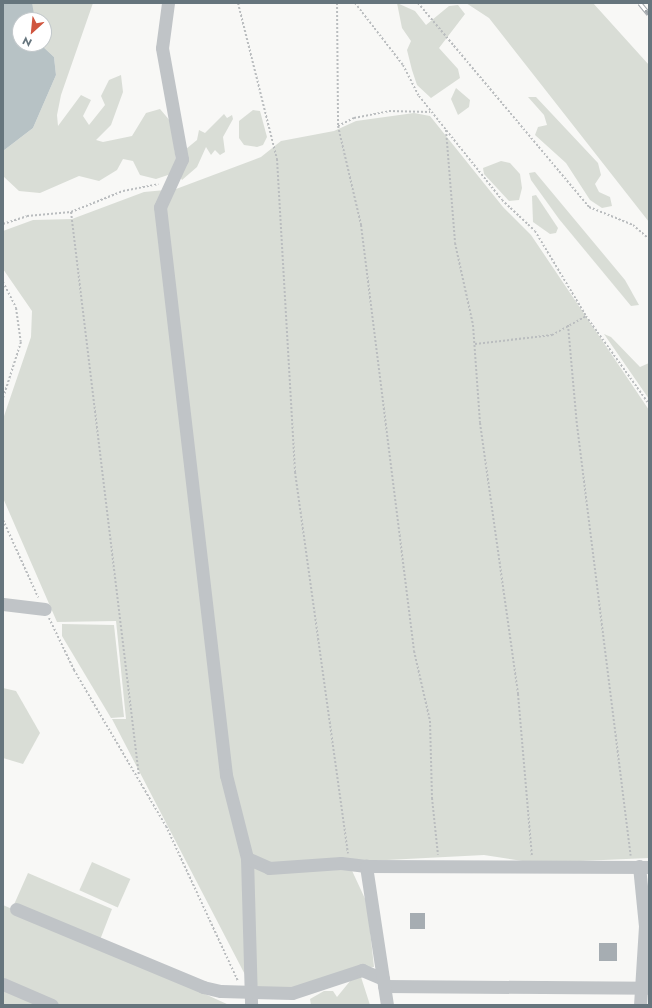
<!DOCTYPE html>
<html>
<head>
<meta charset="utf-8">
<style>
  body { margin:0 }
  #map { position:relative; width:652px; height:1008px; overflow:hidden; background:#f8f8f6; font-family:Jost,sans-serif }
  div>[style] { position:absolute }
  .green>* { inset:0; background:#d9ddd6; transform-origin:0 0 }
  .water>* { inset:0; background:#b7c2c5 }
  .building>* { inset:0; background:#a6adb2; transform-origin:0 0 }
  .path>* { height:2px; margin-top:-1px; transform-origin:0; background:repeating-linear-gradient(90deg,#babdbf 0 2px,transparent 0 4px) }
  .minor>* { height:13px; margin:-6.5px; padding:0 6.5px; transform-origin:6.5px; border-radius:6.5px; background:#c0c4c7 }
  .rail>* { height:4.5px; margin-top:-2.25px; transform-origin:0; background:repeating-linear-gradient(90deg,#fff 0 9px,#a2a8ac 0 18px); box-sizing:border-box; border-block:1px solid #a2a8ac }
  span { translate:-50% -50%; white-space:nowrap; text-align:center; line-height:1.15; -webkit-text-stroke:4px #fff; paint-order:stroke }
  .frame { position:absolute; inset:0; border:4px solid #66757d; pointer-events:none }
  .north { position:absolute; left:12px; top:12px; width:40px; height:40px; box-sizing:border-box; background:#fff; border:1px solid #c2c8cb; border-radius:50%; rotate:207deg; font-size:11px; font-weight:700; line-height:16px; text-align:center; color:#66757d }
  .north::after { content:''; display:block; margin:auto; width:14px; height:18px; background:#d0563f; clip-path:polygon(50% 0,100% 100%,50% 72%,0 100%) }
</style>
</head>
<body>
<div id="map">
  <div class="green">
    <i style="clip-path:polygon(93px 3px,61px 95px,57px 115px,58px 126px,81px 95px,91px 100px,83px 116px,89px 125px,105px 105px,101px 96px,109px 80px,121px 75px,123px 92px,111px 125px,96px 140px,103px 142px,132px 136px,146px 113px,160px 109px,171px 122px,176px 161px,171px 174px,156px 179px,140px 175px,133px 161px,123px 159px,117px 170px,99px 181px,79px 176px,40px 193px,19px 191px,3px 176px,3px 151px,33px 128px,56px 75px,54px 57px,40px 44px,44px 44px,44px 20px,35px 20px,31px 4px)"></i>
    <i style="clip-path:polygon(397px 3px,415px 11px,426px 25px,449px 6px,458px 5px,465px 14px,439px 48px,458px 69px,460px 78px,431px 98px,417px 85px,412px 70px,407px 50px,411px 41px,402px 28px)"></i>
    <i style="clip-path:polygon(466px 3px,593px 3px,649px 65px,649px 222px,489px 18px)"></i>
    <i style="clip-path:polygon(456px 88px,470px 100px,469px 107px,458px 115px,451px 99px)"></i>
    <i style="clip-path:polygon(528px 97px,536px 97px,598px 163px,601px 175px,595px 184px,599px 192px,610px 197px,612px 206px,602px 208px,590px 200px,566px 163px,535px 135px,538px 127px,547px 125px,544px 115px)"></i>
    <i style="clip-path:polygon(253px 110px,260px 111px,267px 137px,263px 145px,257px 147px,244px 145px,239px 138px,239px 121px)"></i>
    <i style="clip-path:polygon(414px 113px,430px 116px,503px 207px,531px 235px,649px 410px,649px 858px,535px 863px,484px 855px,348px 862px,367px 903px,374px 967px,354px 968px,302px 988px,253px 990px,112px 719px,126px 719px,116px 621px,57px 622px,3px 498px,3px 419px,31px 337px,32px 311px,3px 269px,3px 231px,33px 220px,72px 219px,144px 192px,176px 189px,261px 157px,281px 141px,334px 131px,356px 121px)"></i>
    <i style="clip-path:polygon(224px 114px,227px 118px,232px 115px,233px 119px,223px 137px,225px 152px,220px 155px,215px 150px,211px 155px,206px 147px,197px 167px,182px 180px,180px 177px,186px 149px,197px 140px,199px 130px,205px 133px)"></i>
    <i style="clip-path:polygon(501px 161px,510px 163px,520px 174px,522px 188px,519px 200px,509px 201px,484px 174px,483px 168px)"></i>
    <i style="clip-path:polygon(535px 172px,625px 280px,639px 305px,631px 306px,559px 219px,531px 180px,529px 173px)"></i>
    <i style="clip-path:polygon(536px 195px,558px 228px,556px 233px,550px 234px,533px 222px,532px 196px)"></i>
    <i style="clip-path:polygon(604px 334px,611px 337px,640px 367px,649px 363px,649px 399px)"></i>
    <i style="clip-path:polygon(62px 624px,114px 625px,124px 717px,111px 718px,62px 636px)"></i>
    <i style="clip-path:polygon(3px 688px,16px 691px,40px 733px,23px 764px,3px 758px)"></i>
    <i style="left:92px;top:862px;width:42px;height:31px;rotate:24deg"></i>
    <i style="clip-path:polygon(28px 873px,112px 909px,98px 945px,229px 1005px,3px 1005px,3px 905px,12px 909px)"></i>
    <i style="clip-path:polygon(355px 975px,361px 977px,370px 1005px,311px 1005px,310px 999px,324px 991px,333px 991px,337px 997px)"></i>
  </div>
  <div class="water">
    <i style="clip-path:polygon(3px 3px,32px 3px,35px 20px,20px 20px,20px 44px,40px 44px,54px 57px,56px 75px,33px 128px,3px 151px)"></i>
  </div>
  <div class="building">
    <i style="left:410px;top:913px;width:15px;height:16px"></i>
    <i style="left:599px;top:943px;width:18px;height:18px"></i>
  </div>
  <div class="path">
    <i style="left:238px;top:3px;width:161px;rotate:76deg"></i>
    <i style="left:277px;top:159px;width:314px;rotate:86.7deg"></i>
    <i style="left:295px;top:472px;width:385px;rotate:82.1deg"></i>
    <i style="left:337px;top:3px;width:123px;rotate:89.5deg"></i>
    <i style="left:338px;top:126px;width:102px;rotate:76.9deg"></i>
    <i style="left:361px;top:225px;width:429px;rotate:82.9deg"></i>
    <i style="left:414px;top:651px;width:72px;rotate:77.1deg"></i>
    <i style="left:430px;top:721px;width:77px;rotate:88.5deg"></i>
    <i style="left:432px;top:798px;width:57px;rotate:84deg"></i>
    <i style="left:355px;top:3px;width:78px;rotate:52.3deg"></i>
    <i style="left:403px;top:65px;width:35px;rotate:63deg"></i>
    <i style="left:419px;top:96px;width:133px;rotate:51.4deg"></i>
    <i style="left:502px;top:200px;width:45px;rotate:43.2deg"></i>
    <i style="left:535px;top:231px;width:99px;rotate:59deg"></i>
    <i style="left:586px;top:316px;width:108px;rotate:54.4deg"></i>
    <i style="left:418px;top:3px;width:266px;rotate:50deg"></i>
    <i style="left:589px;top:207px;width:48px;rotate:22.2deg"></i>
    <i style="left:633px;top:225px;width:21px;rotate:41deg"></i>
    <i style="left:338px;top:126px;width:18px;rotate:-27deg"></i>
    <i style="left:354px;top:118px;width:36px;rotate:-11deg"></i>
    <i style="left:389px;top:111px;width:41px;rotate:1.4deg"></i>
    <i style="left:446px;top:130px;width:113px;rotate:85.4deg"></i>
    <i style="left:455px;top:243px;width:84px;rotate:77.6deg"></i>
    <i style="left:473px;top:325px;width:98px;rotate:85.9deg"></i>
    <i style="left:480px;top:423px;width:274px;rotate:82deg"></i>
    <i style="left:518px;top:694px;width:163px;rotate:85.1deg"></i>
    <i style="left:71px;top:212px;width:568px;rotate:83.13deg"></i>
    <i style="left:3px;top:224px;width:25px;rotate:-18deg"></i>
    <i style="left:27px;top:216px;width:44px;rotate:-5.2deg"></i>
    <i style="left:71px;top:212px;width:56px;rotate:-22deg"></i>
    <i style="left:123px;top:191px;width:36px;rotate:-11deg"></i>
    <i style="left:3px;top:282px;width:29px;rotate:63deg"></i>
    <i style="left:16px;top:308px;width:34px;rotate:82deg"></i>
    <i style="left:21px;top:342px;width:59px;rotate:107.8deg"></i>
    <i style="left:568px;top:325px;width:100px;rotate:84.9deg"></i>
    <i style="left:577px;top:425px;width:434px;rotate:82.9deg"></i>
    <i style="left:475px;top:344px;width:78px;rotate:-6.7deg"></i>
    <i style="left:552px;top:335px;width:39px;rotate:-29deg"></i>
    <i style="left:3px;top:520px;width:85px;rotate:65.6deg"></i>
    <i style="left:49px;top:618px;width:58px;rotate:64.3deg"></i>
    <i style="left:74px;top:670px;width:181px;rotate:59.5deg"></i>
    <i style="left:166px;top:826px;width:171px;rotate:65.1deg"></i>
  </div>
  <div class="minor">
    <i style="left:168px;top:3px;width:45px;rotate:97.6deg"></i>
    <i style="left:162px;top:48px;width:113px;rotate:79.8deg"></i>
    <i style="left:182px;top:159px;width:53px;rotate:114.6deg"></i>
    <i style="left:160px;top:207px;width:572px;rotate:83.37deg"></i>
    <i style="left:226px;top:775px;width:86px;rotate:75.8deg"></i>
    <i style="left:247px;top:858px;width:147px;rotate:88.4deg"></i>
    <i style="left:3px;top:604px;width:42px;rotate:6.8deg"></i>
    <i style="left:247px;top:858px;width:24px;rotate:24deg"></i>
    <i style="left:269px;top:868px;width:72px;rotate:-4deg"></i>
    <i style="left:341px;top:863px;width:25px;rotate:7deg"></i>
    <i style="left:639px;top:866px;width:60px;rotate:84.3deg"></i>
    <i style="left:645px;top:926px;width:79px;rotate:93.6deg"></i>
    <i style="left:16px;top:909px;width:203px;rotate:22.6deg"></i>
    <i style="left:203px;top:987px;width:18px;rotate:13deg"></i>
    <i style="left:221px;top:991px;width:71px;rotate:1.6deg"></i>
    <i style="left:292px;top:993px;width:74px;rotate:-18.2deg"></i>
    <i style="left:362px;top:970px;width:23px;rotate:23deg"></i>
    <i style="left:3px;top:984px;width:53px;rotate:23.2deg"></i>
    <i style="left:384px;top:986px;width:265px;rotate:0.4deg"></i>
    <i style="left:387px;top:1005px;width:141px;rotate:-98.6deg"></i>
    <i style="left:366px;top:866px;width:283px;rotate:0.2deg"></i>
  </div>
  <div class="rail">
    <i style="left:640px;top:3px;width:14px;rotate:51deg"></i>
  </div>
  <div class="frame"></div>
  <div class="north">N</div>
</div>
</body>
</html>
